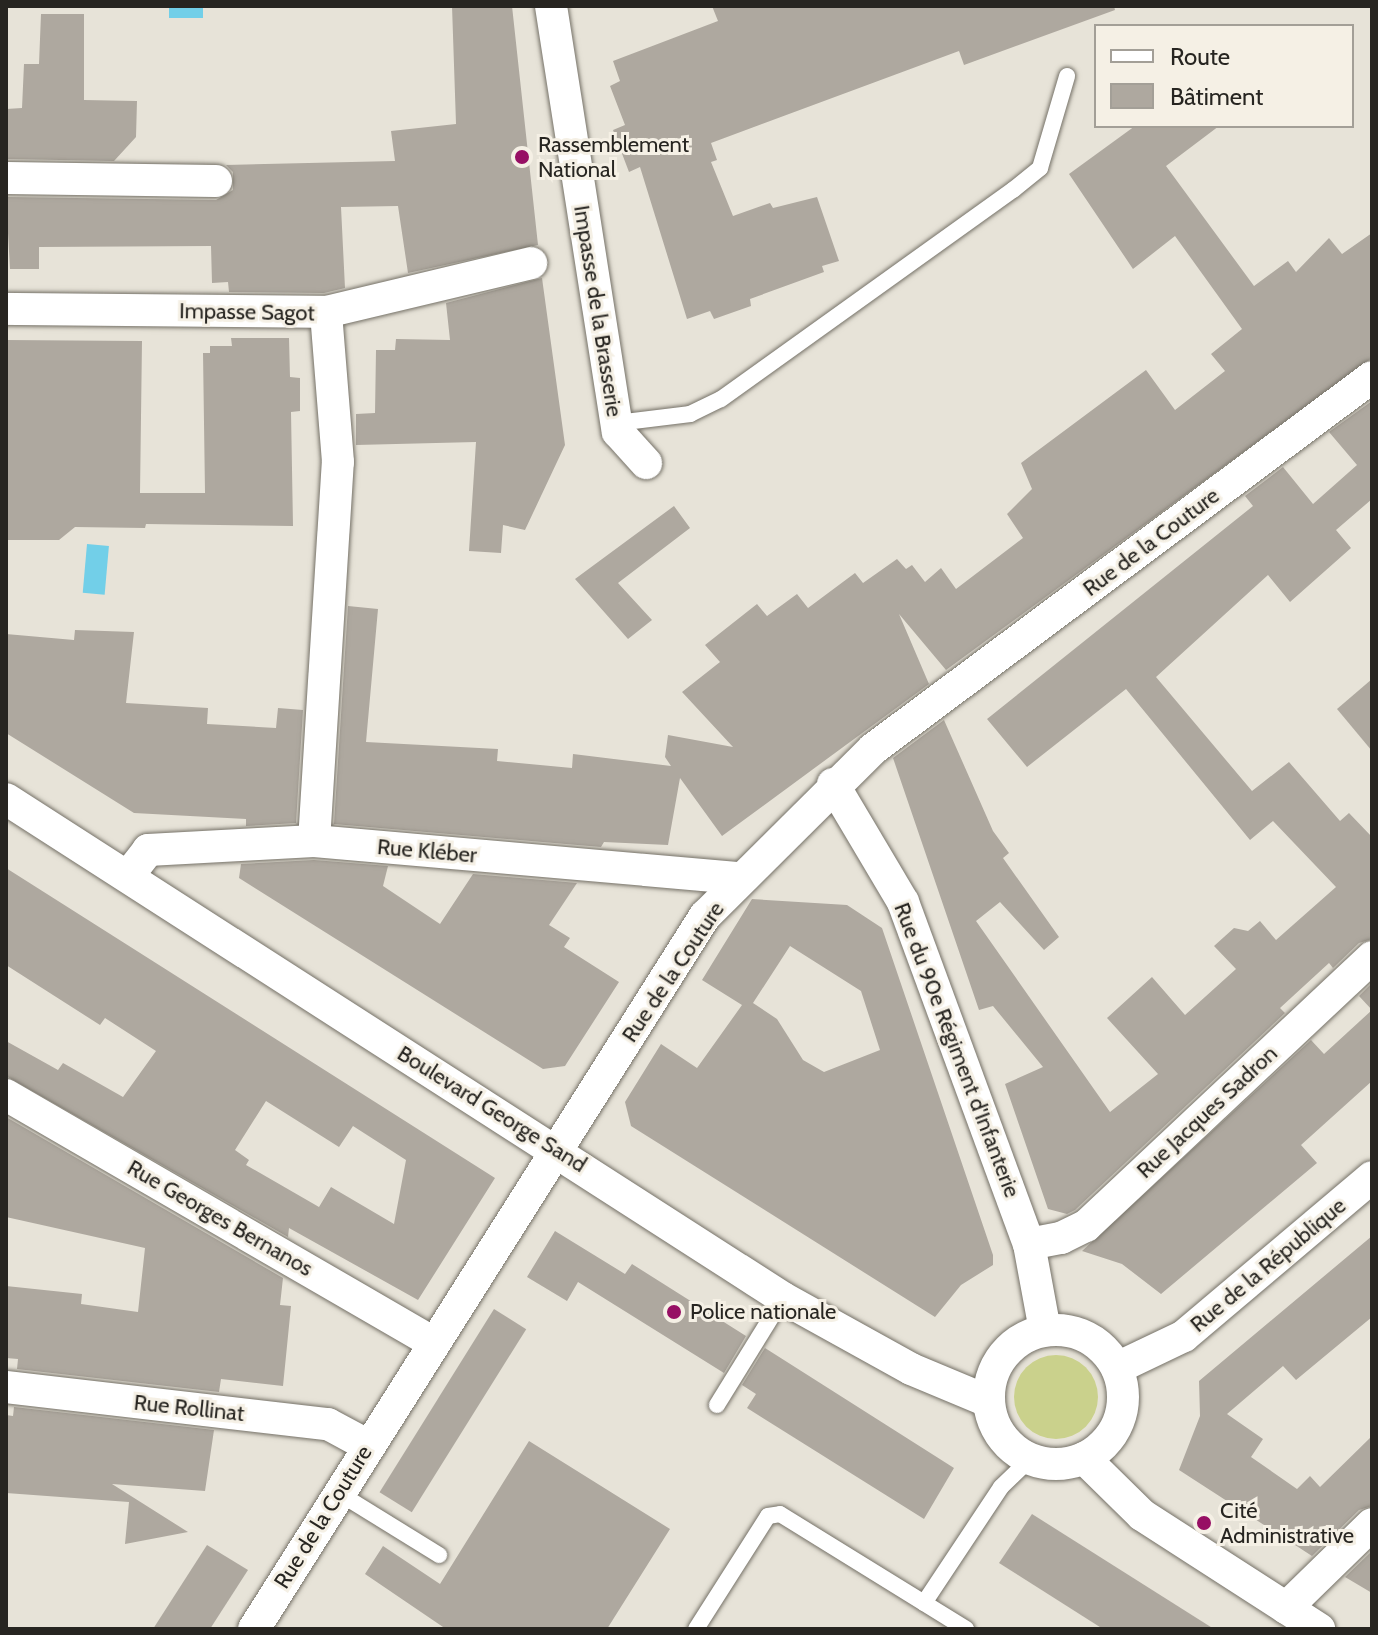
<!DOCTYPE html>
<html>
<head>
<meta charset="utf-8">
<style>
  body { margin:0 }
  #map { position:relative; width:1378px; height:1635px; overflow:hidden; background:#e7e3d8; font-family:Cabin,sans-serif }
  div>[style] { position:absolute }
  .green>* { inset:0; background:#cad18c }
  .round { border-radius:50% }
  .water>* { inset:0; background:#72cfe8; transform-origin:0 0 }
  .building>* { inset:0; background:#aea89f; transform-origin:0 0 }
  .roads { filter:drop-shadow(0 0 2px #757167) drop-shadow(0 0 2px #757167) }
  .service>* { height:16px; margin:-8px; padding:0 8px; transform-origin:8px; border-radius:8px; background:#fff }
  .minor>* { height:32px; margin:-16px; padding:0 16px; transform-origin:16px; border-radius:16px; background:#fff }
  .minor>.ring { margin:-16px; padding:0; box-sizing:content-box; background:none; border:32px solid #fff; border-radius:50% }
  .dots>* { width:22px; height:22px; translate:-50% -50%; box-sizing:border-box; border:4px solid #f5f0e5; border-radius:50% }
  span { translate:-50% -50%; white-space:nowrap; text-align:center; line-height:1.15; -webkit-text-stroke:6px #f5f0e5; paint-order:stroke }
  .poi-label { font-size:22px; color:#272521 }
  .left { translate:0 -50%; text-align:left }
  .street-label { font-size:22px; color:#272521 }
  .frame { position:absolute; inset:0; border:8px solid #272521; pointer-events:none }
  .legend { position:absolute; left:1094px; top:24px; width:260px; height:104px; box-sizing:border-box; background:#f5f0e5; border:2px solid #a39f97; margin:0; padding:10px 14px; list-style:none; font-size:24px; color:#272521 }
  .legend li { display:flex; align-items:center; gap:16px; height:40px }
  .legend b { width:40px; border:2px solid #a39f97 }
</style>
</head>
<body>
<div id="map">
  <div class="green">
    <i class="round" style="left:1014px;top:1355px;width:84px;height:84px"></i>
  </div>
  <div class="water">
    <i style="left:169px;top:6px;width:34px;height:12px"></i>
    <i style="left:87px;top:544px;width:22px;height:49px;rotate:5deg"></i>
  </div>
  <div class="building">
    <i style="clip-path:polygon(452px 6px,512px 6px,538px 245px,408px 273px,398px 206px,341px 207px,345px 288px,324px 293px,229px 292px,228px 282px,212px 283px,211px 246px,39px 247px,39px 269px,10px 269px,6px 197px,216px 200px,233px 190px,233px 172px,226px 165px,395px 161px,391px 131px,456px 124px)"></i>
    <i style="clip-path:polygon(712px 6px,1114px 6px,1115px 10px,964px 65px,959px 51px,711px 143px,717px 160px,711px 162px,733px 216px,770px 203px,773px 208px,817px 197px,839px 261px,822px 266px,824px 272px,750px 299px,751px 306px,714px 319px,710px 311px,687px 319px,640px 167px,629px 172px,613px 130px,625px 125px,610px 86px,620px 81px,613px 61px,718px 21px)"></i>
    <i style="clip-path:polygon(41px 14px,84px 14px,84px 100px,137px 101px,136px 137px,114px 161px,6px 159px,6px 109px,22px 108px,24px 64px,39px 64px)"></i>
    <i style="clip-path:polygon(1135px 126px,1219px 126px,1166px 166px,1254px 286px,1288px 261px,1296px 272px,1329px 238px,1342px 254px,1372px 233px,1372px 358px,946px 670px,899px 614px,929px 684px,722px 836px,680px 778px,668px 845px,604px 842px,601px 847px,334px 824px,348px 606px,378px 609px,366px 742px,498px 749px,497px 761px,572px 768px,573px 754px,671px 766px,665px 757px,668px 735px,733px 747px,682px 692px,720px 662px,705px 645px,757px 604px,767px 616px,797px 594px,808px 608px,855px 573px,863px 583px,897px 559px,906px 569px,912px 565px,925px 582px,941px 568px,956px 589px,1023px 538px,1007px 514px,1032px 489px,1021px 463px,1146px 370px,1175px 410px,1225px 371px,1211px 354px,1242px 329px,1175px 236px,1133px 269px,1069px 174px)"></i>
    <i style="clip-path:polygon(542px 278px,565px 445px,525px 530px,503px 525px,501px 553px,469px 551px,476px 442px,356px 445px,356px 414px,375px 413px,376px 350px,395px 350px,396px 339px,450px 340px,446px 303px)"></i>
    <i style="clip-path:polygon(231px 338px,289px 338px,290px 377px,300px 378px,300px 411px,291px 412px,293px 526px,146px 524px,145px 528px,75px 527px,59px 540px,6px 540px,6px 340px,142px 341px,140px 493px,205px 493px,203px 353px,210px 353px,210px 346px,232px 346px)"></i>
    <i style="clip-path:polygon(1372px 401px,1372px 499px,1336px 530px,1351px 548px,1290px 602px,1268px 575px,1156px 677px,1252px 791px,1289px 762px,1340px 821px,1349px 813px,1372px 837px,1372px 939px,1359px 943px,1333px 968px,1329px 963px,1280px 1008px,1285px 1013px,1075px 1210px,1067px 1214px,1048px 1209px,1005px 1084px,1043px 1067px,993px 1006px,979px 1010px,893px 758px,944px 720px,993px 831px,1009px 853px,1003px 858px,1059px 937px,1044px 950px,1000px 902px,976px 921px,1110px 1112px,1158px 1074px,1107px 1018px,1152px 977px,1185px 1015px,1236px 969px,1214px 946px,1234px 928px,1248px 931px,1260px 921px,1276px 940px,1336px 887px,1273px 821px,1250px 840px,1126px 689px,1027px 767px,987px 719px,1253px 506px,1245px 496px,1283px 467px,1313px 504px,1357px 465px,1329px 432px)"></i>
    <i style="clip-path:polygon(674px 506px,690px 528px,618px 583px,652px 620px,628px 639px,575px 579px)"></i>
    <i style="clip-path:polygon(75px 630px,134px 632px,126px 703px,208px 708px,207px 724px,276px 728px,278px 708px,303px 710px,296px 823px,246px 826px,246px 819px,134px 813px,6px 733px,6px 634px,74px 640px)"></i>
    <i style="clip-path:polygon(1372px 679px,1372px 751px,1337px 709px)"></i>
    <i style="clip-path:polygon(314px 860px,388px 866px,383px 886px,440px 924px,473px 874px,577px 883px,549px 925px,570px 938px,564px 947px,619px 982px,565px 1066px,543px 1069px,239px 878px,241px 864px)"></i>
    <i style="clip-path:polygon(evenodd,6px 868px,495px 1178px,418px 1300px,289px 1228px,288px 1237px,6px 1076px,6px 1041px,58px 1070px,63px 1063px,123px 1097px,156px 1051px,105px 1018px,100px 1025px,6px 965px,6px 868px,266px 1101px,339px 1147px,353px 1126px,406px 1160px,394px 1224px,331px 1187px,319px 1207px,246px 1165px,249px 1160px,235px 1150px,266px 1101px)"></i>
    <i style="clip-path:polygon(evenodd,752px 899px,847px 905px,882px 928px,993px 1255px,993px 1265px,961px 1285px,935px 1317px,631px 1126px,625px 1102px,661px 1044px,697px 1068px,742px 1005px,702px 980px,752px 899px,790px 946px,861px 991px,880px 1050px,824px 1072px,803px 1060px,777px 1019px,753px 1003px,790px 946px)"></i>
    <i style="clip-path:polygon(1372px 983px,1372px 1081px,1301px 1145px,1317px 1163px,1161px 1294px,1122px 1264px,1082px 1251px,1311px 1040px,1324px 1054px,1372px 1010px,1359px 996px)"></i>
    <i style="clip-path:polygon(6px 1117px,283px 1278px,280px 1305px,291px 1306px,283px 1386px,221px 1379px,219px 1392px,17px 1369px,18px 1359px,6px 1358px,6px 1286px,82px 1294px,81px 1304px,138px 1312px,145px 1248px,6px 1217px)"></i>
    <i style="clip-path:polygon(555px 1231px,625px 1274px,632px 1264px,746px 1336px,724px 1373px,578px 1282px,567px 1301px,527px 1277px)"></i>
    <i style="clip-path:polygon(1372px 1236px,1372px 1317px,1296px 1380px,1283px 1366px,1227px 1414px,1263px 1439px,1251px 1457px,1297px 1489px,1310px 1476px,1320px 1487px,1372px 1436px,1372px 1506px,1359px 1510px,1312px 1556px,1179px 1470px,1200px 1416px,1199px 1381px)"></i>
    <i style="left:494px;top:1309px;width:38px;height:216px;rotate:32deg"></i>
    <i style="clip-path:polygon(765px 1348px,954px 1468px,924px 1519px,747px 1408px,756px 1394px,742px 1385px)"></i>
    <i style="clip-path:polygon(14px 1407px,214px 1430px,205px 1491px,112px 1484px,188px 1532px,125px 1544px,129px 1502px,6px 1493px,6px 1415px,13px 1416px)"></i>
    <i style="clip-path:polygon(529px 1441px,670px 1529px,607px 1629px,446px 1629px,365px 1574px,383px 1546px,440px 1584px)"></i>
    <i style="clip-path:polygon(1032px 1514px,1214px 1629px,1103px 1629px,999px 1563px)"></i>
    <i style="clip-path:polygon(207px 1545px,248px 1570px,210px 1629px,153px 1629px)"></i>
    <i style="clip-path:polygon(1372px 1551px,1372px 1593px,1345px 1577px)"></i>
  </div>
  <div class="roads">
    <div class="service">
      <i style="left:617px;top:423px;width:74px;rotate:-7deg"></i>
      <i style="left:690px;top:414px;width:34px;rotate:-26deg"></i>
      <i style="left:721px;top:399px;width:359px;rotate:-35.6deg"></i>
      <i style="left:1013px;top:190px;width:35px;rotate:-39deg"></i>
      <i style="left:1040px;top:168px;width:96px;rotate:-73.6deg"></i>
      <i style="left:717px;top:1405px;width:126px;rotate:-58.3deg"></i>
      <i style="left:337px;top:1492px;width:120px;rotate:31.7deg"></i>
      <i style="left:924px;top:1603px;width:139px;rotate:-56.4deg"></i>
      <i style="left:1001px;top:1487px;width:39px;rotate:-44deg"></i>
      <i style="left:696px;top:1629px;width:134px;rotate:-57.5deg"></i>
      <i style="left:768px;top:1516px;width:12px;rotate:-9deg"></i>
      <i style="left:780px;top:1514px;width:219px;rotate:31.7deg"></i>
    </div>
    <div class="minor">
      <i style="left:551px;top:6px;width:431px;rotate:81.1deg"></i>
      <i style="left:618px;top:432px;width:42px;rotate:47.9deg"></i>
      <i style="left:6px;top:178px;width:210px;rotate:0.8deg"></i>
      <i style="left:6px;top:309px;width:320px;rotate:0.5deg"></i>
      <i style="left:326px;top:312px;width:211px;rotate:-13.4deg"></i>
      <i style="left:833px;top:784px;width:137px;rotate:59.3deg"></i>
      <i style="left:903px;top:902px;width:364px;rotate:69.8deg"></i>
      <i style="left:1029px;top:1244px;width:87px;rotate:79.5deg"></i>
      <i style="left:6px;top:799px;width:923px;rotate:32.71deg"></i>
      <i style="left:783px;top:1298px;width:146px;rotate:29deg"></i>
      <i style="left:911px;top:1369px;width:83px;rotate:22.6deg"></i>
      <i style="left:314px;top:841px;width:380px;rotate:-86.4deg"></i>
      <i style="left:338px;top:462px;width:150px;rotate:-94.6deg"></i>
      <i style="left:128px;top:876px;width:33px;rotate:-52deg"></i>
      <i style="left:148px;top:850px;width:166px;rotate:-3.1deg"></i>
      <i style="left:314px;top:841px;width:427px;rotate:5deg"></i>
      <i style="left:6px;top:1095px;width:494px;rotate:30.1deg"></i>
      <i style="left:1029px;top:1244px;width:33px;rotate:-11deg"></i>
      <i style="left:1061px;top:1238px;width:28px;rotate:-26deg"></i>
      <i style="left:1086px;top:1226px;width:393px;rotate:-43.2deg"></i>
      <i class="ring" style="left:989px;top:1330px;width:102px;height:102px"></i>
      <i style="left:1117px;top:1368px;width:74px;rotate:-25.5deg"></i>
      <i style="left:1184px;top:1336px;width:246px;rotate:-40.2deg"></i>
      <i style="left:6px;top:1387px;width:324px;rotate:6.6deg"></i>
      <i style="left:328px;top:1424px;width:44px;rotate:28.3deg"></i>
      <i style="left:1084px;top:1458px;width:81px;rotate:44.5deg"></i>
      <i style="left:1142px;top:1515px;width:211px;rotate:32.8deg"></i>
      <i style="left:1286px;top:1608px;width:120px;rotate:-44.3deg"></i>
      <i style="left:254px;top:1629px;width:844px;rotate:-57.69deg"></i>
      <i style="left:705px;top:916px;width:237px;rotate:-44.8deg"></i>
      <i style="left:873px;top:749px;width:622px;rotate:-36.7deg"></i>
    </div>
  </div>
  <div class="dots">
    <i style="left:522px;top:157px;background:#970f64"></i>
    <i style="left:674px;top:1312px;background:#970f64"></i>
    <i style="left:1204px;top:1523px;background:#970f64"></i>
  </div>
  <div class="poi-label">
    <span class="left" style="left:538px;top:157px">Rassemblement<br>National</span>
    <span class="left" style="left:690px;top:1312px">Police nationale</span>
    <span class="left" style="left:1220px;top:1523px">Cité<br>Administrative</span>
  </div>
  <div class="street-label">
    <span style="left:598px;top:311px;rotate:81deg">Impasse de la Brasserie</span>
    <span style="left:247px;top:312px;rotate:1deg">Impasse Sagot</span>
    <span style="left:1151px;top:542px;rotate:-37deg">Rue de la Couture</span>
    <span style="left:427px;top:851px;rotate:5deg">Rue Kléber</span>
    <span style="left:673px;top:972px;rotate:-56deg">Rue de la Couture</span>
    <span style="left:957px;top:1050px;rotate:69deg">Rue du 90e Régiment d'Infanterie</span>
    <span style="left:492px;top:1109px;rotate:32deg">Boulevard George Sand</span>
    <span style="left:1207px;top:1112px;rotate:-43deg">Rue Jacques Sadron</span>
    <span style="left:220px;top:1218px;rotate:30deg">Rue Georges Bernanos</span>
    <span style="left:1268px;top:1265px;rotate:-40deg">Rue de la République</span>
    <span style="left:189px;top:1408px;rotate:6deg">Rue Rollinat</span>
    <span style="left:323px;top:1517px;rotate:-58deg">Rue de la Couture</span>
  </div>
  <div class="frame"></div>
  <ul class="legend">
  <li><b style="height:10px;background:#fff"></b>Route</li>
  <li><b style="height:22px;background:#aea89f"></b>Bâtiment</li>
  </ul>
</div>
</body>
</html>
